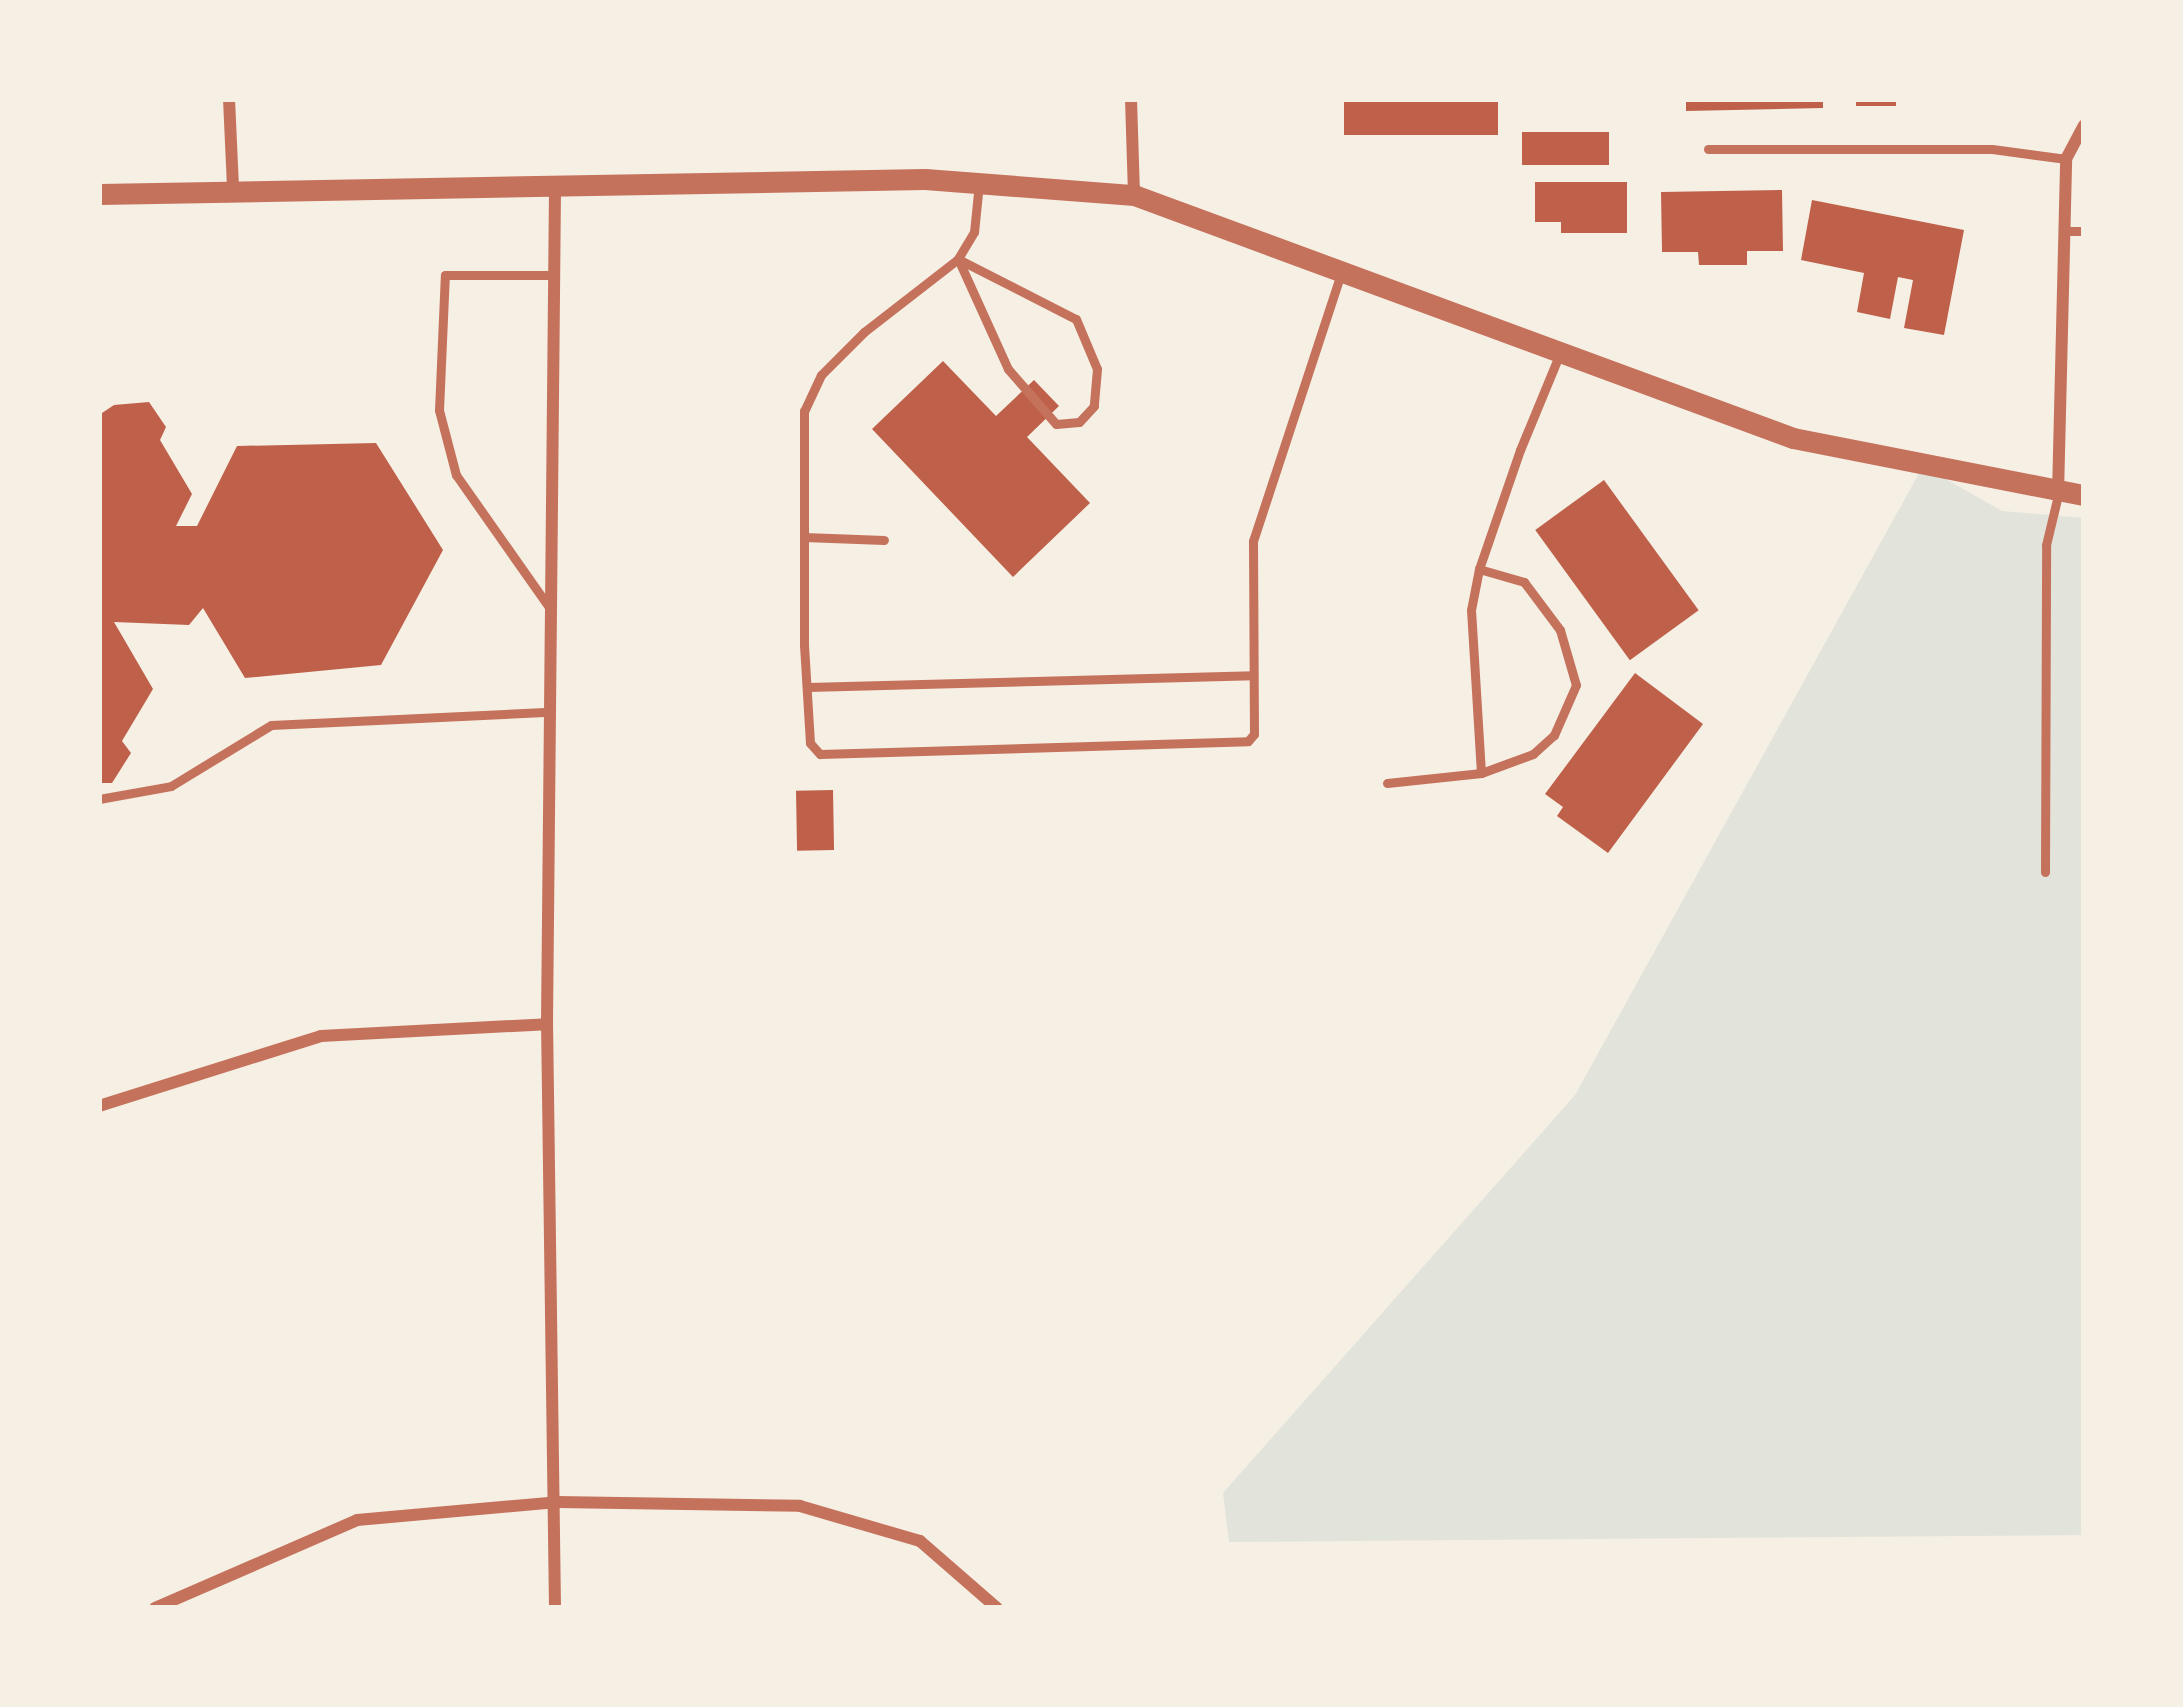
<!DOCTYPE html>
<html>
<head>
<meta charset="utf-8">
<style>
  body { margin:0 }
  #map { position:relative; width:2183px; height:1707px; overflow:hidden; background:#f6efe4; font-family:Montserrat,sans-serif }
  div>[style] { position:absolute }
  .green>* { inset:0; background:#e2e4dc }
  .building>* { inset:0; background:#bf614a; transform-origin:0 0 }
  .service>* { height:9px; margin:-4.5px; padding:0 4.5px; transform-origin:4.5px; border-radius:4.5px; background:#c5725c }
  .minor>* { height:12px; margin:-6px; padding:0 6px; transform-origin:6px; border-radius:6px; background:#c5725c }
  .tertiary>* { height:21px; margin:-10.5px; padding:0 10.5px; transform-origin:10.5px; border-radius:10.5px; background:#c5725c }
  span { translate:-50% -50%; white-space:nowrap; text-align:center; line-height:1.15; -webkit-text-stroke:9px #f6efe4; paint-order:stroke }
  .frame { position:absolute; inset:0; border:102px solid #f6efe4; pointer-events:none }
</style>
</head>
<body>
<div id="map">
  <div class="green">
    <i style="clip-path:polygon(1923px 466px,2002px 511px,2084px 518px,2084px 1535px,1229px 1542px,1223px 1493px,1575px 1095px)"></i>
  </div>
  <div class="building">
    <i style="left:1344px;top:99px;width:154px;height:36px"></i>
    <i style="clip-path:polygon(1686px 99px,1823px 99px,1823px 108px,1686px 111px)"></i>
    <i style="left:1856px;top:99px;width:40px;height:7px"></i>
    <i style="left:1522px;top:132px;width:87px;height:33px"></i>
    <i style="clip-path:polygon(1535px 182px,1627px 182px,1627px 233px,1561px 233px,1561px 222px,1535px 222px)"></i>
    <i style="clip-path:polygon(1782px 190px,1783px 251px,1747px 251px,1747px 265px,1699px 265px,1698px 252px,1662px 252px,1661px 192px)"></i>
    <i style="clip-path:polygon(1812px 200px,1964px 230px,1944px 335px,1904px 328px,1913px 280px,1898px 277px,1890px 319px,1857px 312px,1864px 273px,1801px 260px)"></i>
    <i style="clip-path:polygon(943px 361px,996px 416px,1034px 380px,1059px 406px,1027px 437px,1090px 503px,1013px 577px,872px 429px)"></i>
    <i style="clip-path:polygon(149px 402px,166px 427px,160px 440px,192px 494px,176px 526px,197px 526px,237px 446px,376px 443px,443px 550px,381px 665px,245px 678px,203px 608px,189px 625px,114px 622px,153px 689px,122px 741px,131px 753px,112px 783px,99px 783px,99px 415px,114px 405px)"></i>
    <i style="left:1604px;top:480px;width:161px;height:85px;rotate:54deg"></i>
    <i style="clip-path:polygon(1635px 673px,1703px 724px,1608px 853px,1557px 816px,1563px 807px,1545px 794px)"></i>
    <i style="left:833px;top:790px;width:60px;height:37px;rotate:89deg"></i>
  </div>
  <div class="service">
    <i style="left:1708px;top:149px;width:284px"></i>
    <i style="left:1992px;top:149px;width:75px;rotate:7.7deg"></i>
    <i style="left:979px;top:183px;width:49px;rotate:95.8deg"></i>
    <i style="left:974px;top:232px;width:31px;rotate:121deg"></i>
    <i style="left:958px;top:259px;width:119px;rotate:142.2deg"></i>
    <i style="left:864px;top:332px;width:61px;rotate:135deg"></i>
    <i style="left:821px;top:375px;width:40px;rotate:115deg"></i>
    <i style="left:804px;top:411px;width:234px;rotate:90deg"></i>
    <i style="left:804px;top:645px;width:98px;rotate:86.5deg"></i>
    <i style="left:810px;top:743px;width:15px;rotate:48deg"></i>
    <i style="left:820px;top:754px;width:428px;rotate:-1.7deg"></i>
    <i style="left:1248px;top:741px;width:9px;rotate:-49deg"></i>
    <i style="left:1254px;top:734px;width:193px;rotate:-90.3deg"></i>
    <i style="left:1253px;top:541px;width:282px;rotate:-71.8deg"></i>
    <i style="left:2064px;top:231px;width:20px"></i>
    <i style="left:958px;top:259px;width:132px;rotate:27deg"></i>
    <i style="left:1076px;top:319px;width:54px;rotate:67.2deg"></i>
    <i style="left:1097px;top:369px;width:37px;rotate:95deg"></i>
    <i style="left:1094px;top:406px;width:22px;rotate:133deg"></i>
    <i style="left:1079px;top:422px;width:23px;rotate:175deg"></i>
    <i style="left:1056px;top:424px;width:73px;rotate:-131.1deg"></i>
    <i style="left:1008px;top:369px;width:121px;rotate:-114.4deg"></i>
    <i style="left:804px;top:537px;width:80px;rotate:2.1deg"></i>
    <i style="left:1479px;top:569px;width:47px;rotate:16.1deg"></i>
    <i style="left:1524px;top:582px;width:60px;rotate:53.1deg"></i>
    <i style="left:1560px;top:630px;width:57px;rotate:73.8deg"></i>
    <i style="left:1576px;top:685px;width:55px;rotate:113.7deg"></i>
    <i style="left:1554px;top:735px;width:28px;rotate:138deg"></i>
    <i style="left:1533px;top:754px;width:55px;rotate:159.9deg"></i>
    <i style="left:1481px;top:773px;width:163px;rotate:-93.5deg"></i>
    <i style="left:1471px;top:610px;width:42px;rotate:-79deg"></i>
    <i style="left:1479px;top:569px;width:126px;rotate:-71deg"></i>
    <i style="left:1520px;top:450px;width:105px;rotate:-67.6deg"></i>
    <i style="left:551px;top:610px;width:165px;rotate:-125.1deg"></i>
    <i style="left:456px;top:475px;width:67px;rotate:-104.7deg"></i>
    <i style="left:439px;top:410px;width:135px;rotate:-87.5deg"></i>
    <i style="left:445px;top:275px;width:109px"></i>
    <i style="left:808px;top:687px;width:445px;rotate:-1.5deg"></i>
    <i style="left:1387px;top:783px;width:95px;rotate:-6.1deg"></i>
    <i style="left:99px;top:799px;width:73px;rotate:-10.2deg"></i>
    <i style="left:171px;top:786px;width:117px;rotate:-31.4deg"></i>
    <i style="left:271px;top:725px;width:279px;rotate:-2.7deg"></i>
    <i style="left:2045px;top:872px;width:327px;rotate:-89.8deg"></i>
    <i style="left:2046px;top:545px;width:51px;rotate:-76.5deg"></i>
  </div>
  <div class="minor">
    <i style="left:229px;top:99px;width:89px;rotate:87.4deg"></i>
    <i style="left:1131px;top:99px;width:96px;rotate:88.2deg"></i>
    <i style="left:2058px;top:494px;width:335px;rotate:-88.6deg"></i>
    <i style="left:2066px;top:159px;width:38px;rotate:-62deg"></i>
    <i style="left:99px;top:1106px;width:233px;rotate:-17.5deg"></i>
    <i style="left:321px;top:1036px;width:226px;rotate:-3deg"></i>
    <i style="left:155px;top:1608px;width:220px;rotate:-23.5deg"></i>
    <i style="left:357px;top:1520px;width:201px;rotate:-5.1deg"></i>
    <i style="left:557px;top:1502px;width:243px;rotate:0.9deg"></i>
    <i style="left:800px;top:1506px;width:125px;rotate:16.3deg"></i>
    <i style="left:920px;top:1541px;width:102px;rotate:41deg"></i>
    <i style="left:555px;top:1608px;width:584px;rotate:-90.78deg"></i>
    <i style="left:547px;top:1024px;width:837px;rotate:-89.45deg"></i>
  </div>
  <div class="tertiary">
    <i style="left:99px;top:194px;width:826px;rotate:-1.04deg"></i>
    <i style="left:925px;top:179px;width:210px;rotate:4.4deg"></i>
    <i style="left:1134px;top:195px;width:702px;rotate:20.24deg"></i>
    <i style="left:1793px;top:438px;width:297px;rotate:11.1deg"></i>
  </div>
  <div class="frame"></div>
</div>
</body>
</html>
